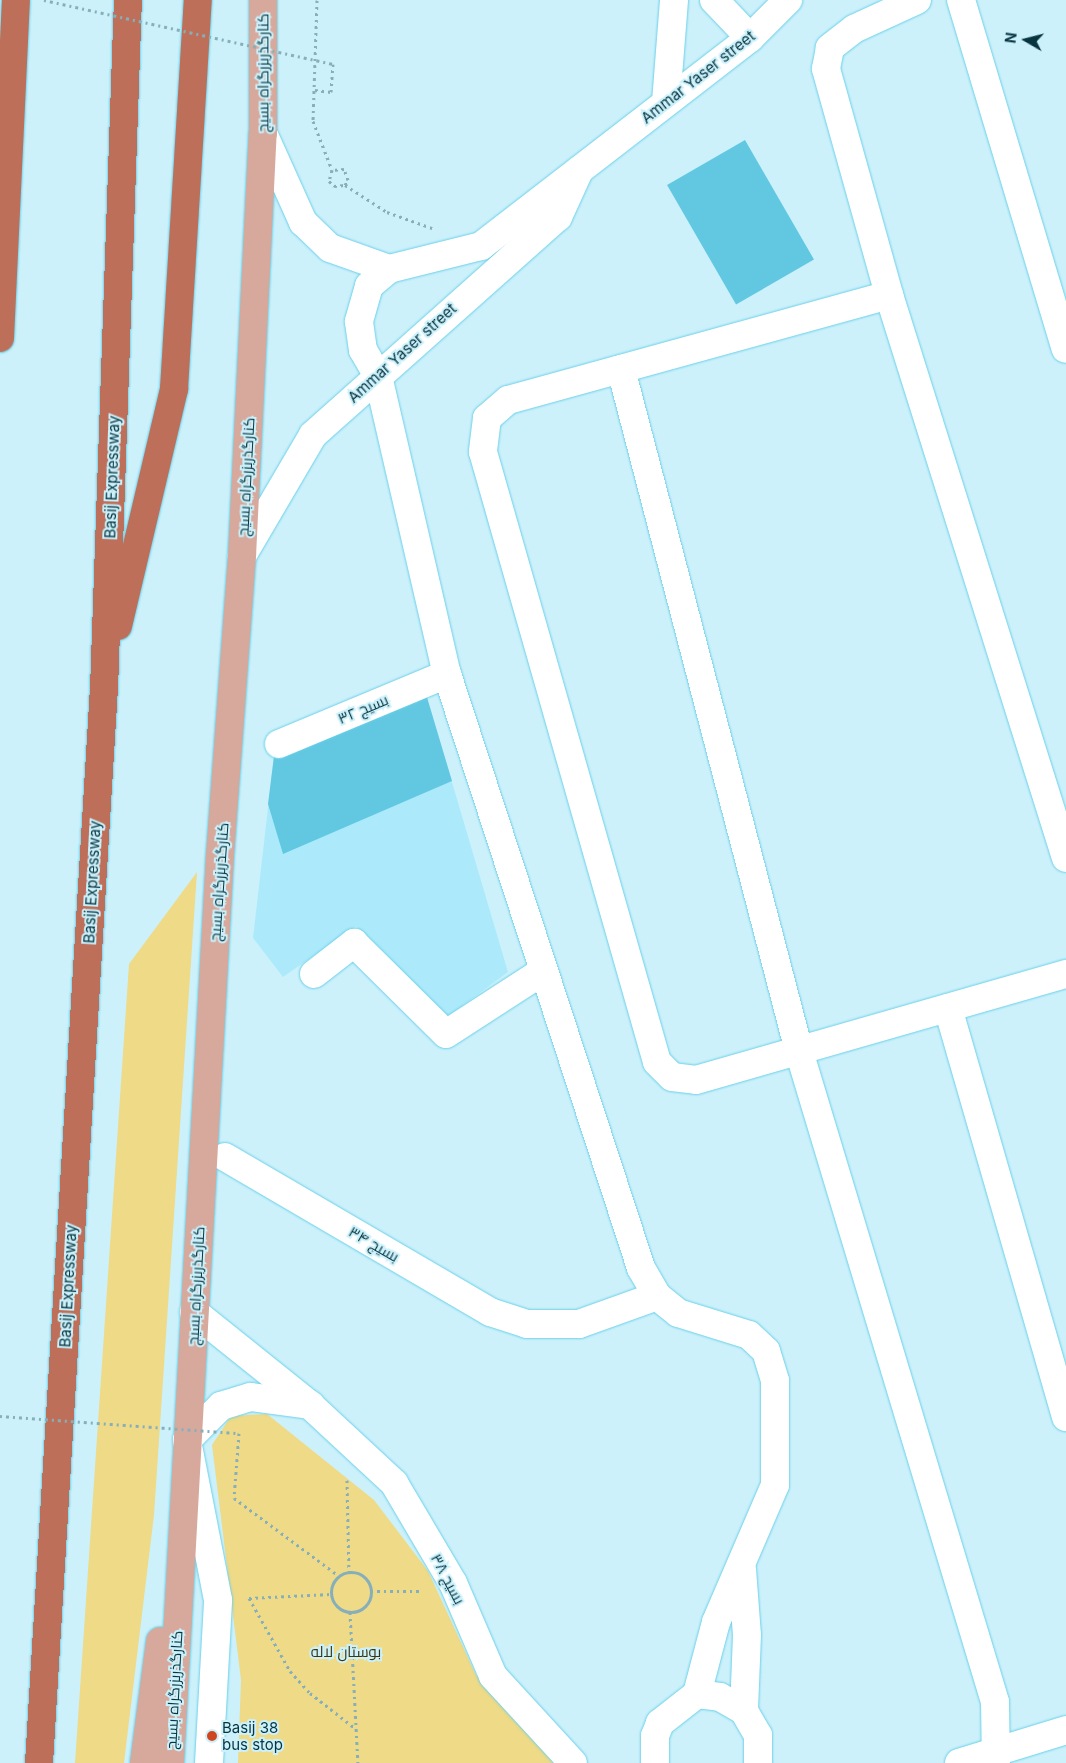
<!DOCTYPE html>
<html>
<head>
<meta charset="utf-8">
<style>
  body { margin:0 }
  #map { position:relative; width:1066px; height:1763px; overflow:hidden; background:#ccf1fb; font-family:Inter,Cairo,sans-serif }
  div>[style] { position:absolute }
  .built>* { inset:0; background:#aceafb }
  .green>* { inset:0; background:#eeda87 }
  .building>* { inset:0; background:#62c8e1; transform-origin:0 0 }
  .path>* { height:3px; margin-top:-1.5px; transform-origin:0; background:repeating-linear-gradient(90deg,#87afba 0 2.5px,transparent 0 6.5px) }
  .path>.ring { margin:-1.5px; padding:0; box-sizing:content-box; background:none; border:3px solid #87afba; border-radius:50% }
  .roads { filter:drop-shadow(0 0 1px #6bd0e9) drop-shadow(0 0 1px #6bd0e9) }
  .minor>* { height:28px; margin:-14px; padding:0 14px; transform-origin:14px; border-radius:14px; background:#fff }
  .major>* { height:28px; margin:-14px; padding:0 14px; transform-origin:14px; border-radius:14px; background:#d7a99c }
  .highway>* { height:28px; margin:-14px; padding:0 14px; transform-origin:14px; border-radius:14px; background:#bd6f5a }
  .path-bridge>* { height:3px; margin-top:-1.5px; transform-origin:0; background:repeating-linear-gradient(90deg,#87afba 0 2.5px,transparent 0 6.5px) }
  .dots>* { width:14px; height:14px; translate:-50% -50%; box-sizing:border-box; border:2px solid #ccf1fb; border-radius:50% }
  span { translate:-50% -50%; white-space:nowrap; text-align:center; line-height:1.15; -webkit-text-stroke:4px #ccf1fb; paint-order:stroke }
  .street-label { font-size:15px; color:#063540 }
  .park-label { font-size:15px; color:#3d350f }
  .poi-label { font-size:15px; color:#063540 }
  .left { translate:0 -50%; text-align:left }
  .north { position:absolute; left:1001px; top:15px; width:50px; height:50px; -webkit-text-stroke:4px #ccf1fb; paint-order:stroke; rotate:278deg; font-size:14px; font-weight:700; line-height:20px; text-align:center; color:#063540 }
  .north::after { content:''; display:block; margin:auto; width:18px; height:22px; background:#063540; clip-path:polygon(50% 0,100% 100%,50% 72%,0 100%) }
</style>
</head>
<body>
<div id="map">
  <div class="built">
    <i style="clip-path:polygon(426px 694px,508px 972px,447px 1017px,356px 926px,283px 977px,253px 938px,274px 756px)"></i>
  </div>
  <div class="green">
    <i style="clip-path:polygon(197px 872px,154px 1515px,124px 1763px,75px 1763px,129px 964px)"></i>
    <i style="clip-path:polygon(267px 1414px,374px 1500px,428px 1571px,476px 1675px,561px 1763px,238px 1763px,241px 1680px,212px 1445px,231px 1416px)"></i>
  </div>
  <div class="building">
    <i style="left:745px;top:140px;width:138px;height:90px;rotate:60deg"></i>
    <i style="clip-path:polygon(426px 694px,452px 781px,283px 854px,268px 804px,274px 756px)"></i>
  </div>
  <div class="path">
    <i style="left:317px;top:0;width:121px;rotate:91.9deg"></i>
    <i style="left:313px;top:121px;width:53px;rotate:68.8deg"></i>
    <i style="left:315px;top:90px;width:16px;rotate:7deg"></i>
    <i style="left:331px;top:92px;width:28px;rotate:-86deg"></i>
    <i style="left:345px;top:185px;width:6px;rotate:-59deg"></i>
    <i style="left:348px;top:180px;width:12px;rotate:-110deg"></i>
    <i style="left:344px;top:169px;width:12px;rotate:175deg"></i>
    <i style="left:332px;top:170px;width:11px;rotate:105deg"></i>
    <i style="left:329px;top:181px;width:7px;rotate:45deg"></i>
    <i style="left:334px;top:186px;width:11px;rotate:-5deg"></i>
    <i style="left:345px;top:185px;width:50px;rotate:32.7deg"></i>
    <i style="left:387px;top:212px;width:48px;rotate:19.6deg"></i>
    <i style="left:239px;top:1433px;width:65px;rotate:94.4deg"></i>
    <i style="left:234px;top:1498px;width:131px;rotate:36.6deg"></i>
    <i style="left:347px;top:1480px;width:92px;rotate:88.8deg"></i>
    <i class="ring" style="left:331px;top:1572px;width:37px;height:37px"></i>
    <i style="left:371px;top:1591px;width:52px"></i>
    <i style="left:249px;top:1598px;width:84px;rotate:60.7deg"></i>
    <i style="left:290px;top:1671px;width:30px;rotate:48deg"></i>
    <i style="left:310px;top:1693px;width:58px;rotate:38deg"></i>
    <i style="left:249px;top:1598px;width:82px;rotate:-2.8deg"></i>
    <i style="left:350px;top:1612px;width:151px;rotate:87deg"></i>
  </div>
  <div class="roads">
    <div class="minor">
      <i style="left:714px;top:0;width:52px;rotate:46.5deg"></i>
      <i style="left:917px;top:0;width:69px;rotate:155.3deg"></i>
      <i style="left:854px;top:29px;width:31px;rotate:142deg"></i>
      <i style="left:830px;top:48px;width:21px;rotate:101deg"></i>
      <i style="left:826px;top:69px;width:235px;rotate:74.4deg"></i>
      <i style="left:889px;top:295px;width:590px;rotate:72.55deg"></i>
      <i style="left:961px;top:0;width:364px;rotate:73.3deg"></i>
      <i style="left:666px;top:102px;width:102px;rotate:-85.5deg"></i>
      <i style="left:263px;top:133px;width:98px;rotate:65.8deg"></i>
      <i style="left:303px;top:222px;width:37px;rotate:44deg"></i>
      <i style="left:330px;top:248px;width:63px;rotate:19.6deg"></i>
      <i style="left:389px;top:269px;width:95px;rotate:-14deg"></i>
      <i style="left:481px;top:246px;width:340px;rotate:-37.7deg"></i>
      <i style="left:750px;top:38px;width:54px;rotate:-45deg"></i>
      <i style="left:389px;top:269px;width:26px;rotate:140deg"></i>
      <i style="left:369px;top:286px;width:37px;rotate:106deg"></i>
      <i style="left:359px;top:322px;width:28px;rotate:82deg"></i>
      <i style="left:363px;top:350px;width:30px;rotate:60deg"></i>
      <i style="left:378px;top:376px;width:306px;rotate:77deg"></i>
      <i style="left:447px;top:674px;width:625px;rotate:71.91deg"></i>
      <i style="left:641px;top:1268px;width:32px;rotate:60deg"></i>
      <i style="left:657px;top:1296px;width:27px;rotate:39deg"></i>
      <i style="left:678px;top:1313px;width:74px;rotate:17.2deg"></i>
      <i style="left:749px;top:1335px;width:23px;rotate:43deg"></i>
      <i style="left:766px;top:1351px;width:31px;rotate:73deg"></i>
      <i style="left:775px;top:1381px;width:104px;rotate:90deg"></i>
      <i style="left:775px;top:1485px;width:149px;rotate:113.3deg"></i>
      <i style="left:716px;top:1622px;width:74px;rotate:104.8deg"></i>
      <i style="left:889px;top:295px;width:395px;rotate:164.6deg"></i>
      <i style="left:508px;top:400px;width:28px;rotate:139deg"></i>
      <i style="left:487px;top:418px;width:34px;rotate:97deg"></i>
      <i style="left:483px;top:452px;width:634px;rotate:74.08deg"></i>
      <i style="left:657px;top:1062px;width:21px;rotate:45deg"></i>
      <i style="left:672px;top:1077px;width:24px;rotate:7deg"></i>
      <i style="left:696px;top:1080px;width:385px;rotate:-16deg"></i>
      <i style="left:621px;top:369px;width:705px;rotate:75.37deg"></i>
      <i style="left:799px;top:1051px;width:680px;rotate:73.24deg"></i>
      <i style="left:995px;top:1702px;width:61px;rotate:89.1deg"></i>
      <i style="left:242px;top:556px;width:140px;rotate:-59.6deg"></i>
      <i style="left:313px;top:435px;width:328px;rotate:-41.7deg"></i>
      <i style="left:558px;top:217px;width:51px;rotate:-65.5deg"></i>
      <i style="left:279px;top:744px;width:182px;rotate:-22.6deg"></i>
      <i style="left:314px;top:974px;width:51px;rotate:-37.8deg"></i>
      <i style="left:354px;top:943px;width:129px;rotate:44.7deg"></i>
      <i style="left:446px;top:1034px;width:114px;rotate:-32.9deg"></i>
      <i style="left:948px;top:1008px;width:426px;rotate:73.9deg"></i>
      <i style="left:225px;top:1157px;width:307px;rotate:30.3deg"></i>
      <i style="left:490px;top:1312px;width:39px;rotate:18deg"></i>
      <i style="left:527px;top:1324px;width:52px"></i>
      <i style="left:579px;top:1324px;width:83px;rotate:-19.7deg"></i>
      <i style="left:194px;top:1312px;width:149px;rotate:38.7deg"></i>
      <i style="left:310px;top:1405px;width:115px;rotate:42.9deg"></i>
      <i style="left:394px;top:1483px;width:116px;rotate:59.5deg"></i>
      <i style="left:453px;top:1583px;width:101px;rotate:66.7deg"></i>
      <i style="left:493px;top:1676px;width:118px;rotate:47.4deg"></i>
      <i style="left:742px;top:1569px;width:66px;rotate:85.7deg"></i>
      <i style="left:747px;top:1635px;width:76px;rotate:92.3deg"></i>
      <i style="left:209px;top:1763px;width:163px;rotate:-86.8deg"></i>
      <i style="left:218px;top:1600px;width:163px;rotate:-101deg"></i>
      <i style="left:187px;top:1440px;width:48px;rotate:-45deg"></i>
      <i style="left:221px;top:1406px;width:31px;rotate:-17deg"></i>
      <i style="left:251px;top:1397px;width:60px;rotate:7.7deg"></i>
      <i style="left:655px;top:1763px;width:27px;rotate:-90deg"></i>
      <i style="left:655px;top:1736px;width:14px;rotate:-69deg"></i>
      <i style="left:660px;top:1723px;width:47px;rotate:-38.1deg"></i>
      <i style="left:697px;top:1694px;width:23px;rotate:7deg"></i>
      <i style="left:720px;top:1697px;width:28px;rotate:30deg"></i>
      <i style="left:744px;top:1711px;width:28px;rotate:60deg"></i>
      <i style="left:758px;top:1735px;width:28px;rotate:90deg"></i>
      <i style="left:959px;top:1763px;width:112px;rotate:-17.1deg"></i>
    </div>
    <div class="major">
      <i style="left:144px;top:1763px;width:123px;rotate:-82.5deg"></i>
      <i style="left:170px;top:1763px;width:909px;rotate:-86.85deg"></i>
      <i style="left:220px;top:855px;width:300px;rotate:-85.8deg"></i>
      <i style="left:242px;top:556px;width:424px;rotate:-87.2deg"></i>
      <i style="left:263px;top:133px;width:133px;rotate:-90deg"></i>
    </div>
    <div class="highway">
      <i style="left:0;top:338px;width:338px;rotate:-87.3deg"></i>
      <i style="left:118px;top:626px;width:244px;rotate:-76.7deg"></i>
      <i style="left:174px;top:389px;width:390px;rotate:-86.5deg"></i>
      <i style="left:39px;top:1763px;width:1076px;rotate:-86.54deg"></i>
      <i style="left:104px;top:689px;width:689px;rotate:-88.01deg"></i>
    </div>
  </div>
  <div class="path-bridge">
    <i style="left:44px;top:0;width:296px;rotate:12.5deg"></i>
    <i style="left:0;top:1416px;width:240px;rotate:4.1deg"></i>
  </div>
  <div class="dots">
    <i style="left:212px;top:1736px;background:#d0471f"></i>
  </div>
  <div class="street-label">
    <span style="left:263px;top:73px;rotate:-90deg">کنارگذربزرگراه بسیج</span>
    <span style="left:698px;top:77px;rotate:-38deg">Ammar Yaser street</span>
    <span style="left:402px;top:353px;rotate:-42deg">Ammar Yaser street</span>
    <span style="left:112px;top:477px;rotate:-88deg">Basij Expressway</span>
    <span style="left:246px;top:477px;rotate:-87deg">کنارگذربزرگراه بسیج</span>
    <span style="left:363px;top:709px;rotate:-23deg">بسیج ۳۲</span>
    <span style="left:92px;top:882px;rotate:-87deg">Basij Expressway</span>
    <span style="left:219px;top:882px;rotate:-86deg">کنارگذربزرگراه بسیج</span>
    <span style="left:374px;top:1244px;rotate:30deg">بسیج ۳۴</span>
    <span style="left:68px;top:1286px;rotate:-87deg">Basij Expressway</span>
    <span style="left:196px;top:1286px;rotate:-87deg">کنارگذربزرگراه بسیج</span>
    <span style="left:448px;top:1579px;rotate:62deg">بسیج ۳۸</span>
    <span style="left:174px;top:1690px;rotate:-87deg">کنارگذربزرگراه بسیج</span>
  </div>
  <div class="park-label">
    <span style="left:346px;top:1652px">بوستان لاله</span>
  </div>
  <div class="poi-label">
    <span class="left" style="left:222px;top:1736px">Basij 38<br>bus stop</span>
  </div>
  <div class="north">N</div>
</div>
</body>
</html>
